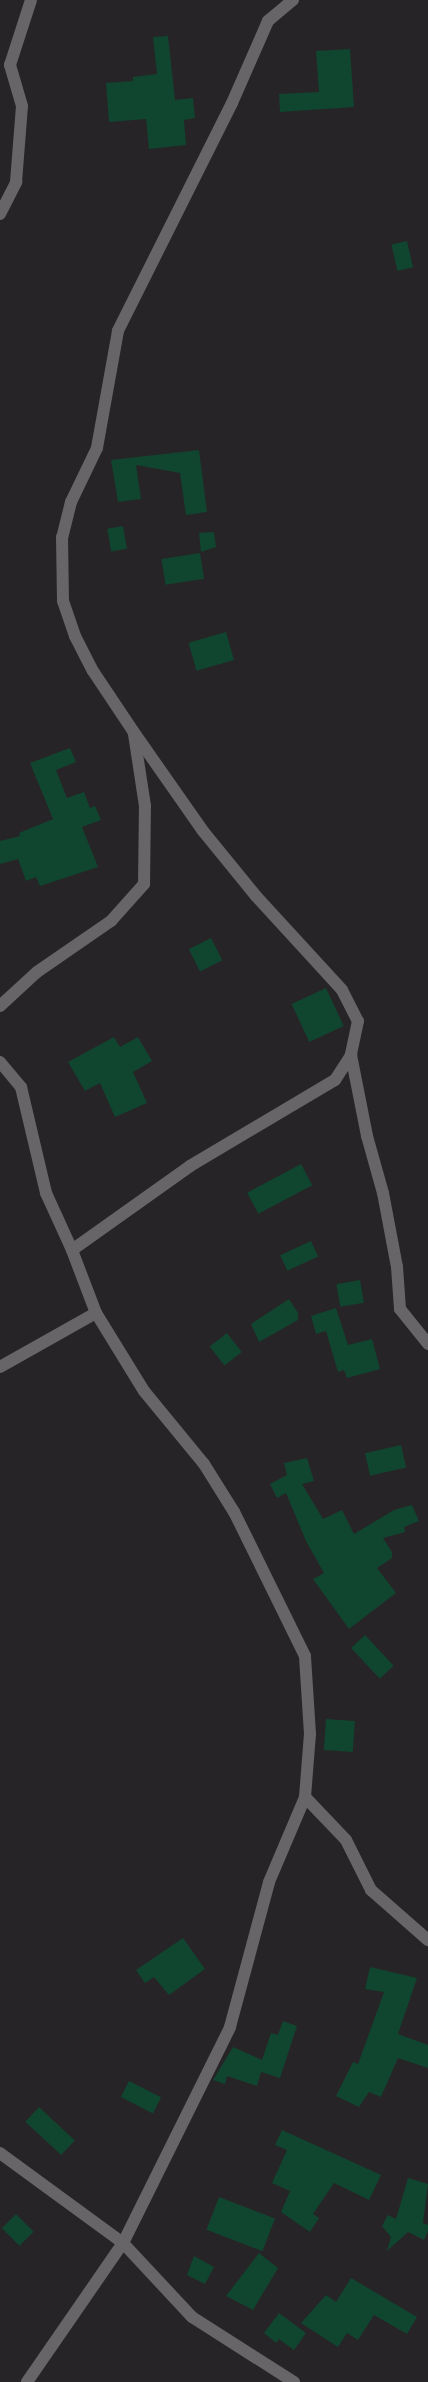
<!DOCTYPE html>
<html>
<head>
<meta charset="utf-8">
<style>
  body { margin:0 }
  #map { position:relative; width:428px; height:2382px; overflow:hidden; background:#272427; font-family:Manrope,sans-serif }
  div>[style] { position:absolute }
  .building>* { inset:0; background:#104530; transform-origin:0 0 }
  .minor>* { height:12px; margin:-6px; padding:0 6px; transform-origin:6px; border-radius:6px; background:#676567 }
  span { translate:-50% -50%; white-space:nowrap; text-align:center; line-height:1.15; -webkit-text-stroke:5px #1d1a1d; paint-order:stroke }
</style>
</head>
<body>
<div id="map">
  <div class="building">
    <i style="clip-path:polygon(168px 36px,175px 100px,193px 98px,195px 118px,184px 120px,186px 145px,149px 149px,146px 119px,109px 122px,106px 83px,133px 81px,133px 77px,157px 74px,153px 37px)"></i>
    <i style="clip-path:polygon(350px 49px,354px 107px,280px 112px,279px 94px,319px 92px,316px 51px)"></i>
    <i style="left:407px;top:241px;width:27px;height:16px;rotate:77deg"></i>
    <i style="clip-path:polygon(199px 450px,207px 512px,186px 515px,180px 473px,136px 465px,141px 499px,118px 502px,111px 460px)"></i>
    <i style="left:123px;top:526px;width:23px;height:16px;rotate:80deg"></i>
    <i style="clip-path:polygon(214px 532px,216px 547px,201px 552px,199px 533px)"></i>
    <i style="left:200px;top:553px;width:26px;height:39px;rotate:81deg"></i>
    <i style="left:226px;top:632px;width:29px;height:39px;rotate:74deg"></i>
    <i style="clip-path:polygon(70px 748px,76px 762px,56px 770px,67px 798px,84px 792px,90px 808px,95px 806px,101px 820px,82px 827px,98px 867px,40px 886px,36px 877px,26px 881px,18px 859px,0 864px,0 841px,20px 836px,19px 833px,53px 819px,30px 763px)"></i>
    <i style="left:211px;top:938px;width:25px;height:25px;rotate:63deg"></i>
    <i style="left:326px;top:988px;width:42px;height:38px;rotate:65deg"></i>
    <i style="clip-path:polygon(114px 1037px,120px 1047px,138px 1037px,152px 1061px,133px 1072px,147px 1103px,115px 1117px,100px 1083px,85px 1091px,68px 1062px)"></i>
    <i style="left:301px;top:1164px;width:24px;height:61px;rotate:62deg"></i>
    <i style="left:311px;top:1241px;width:17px;height:34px;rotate:65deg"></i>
    <i style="left:360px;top:1280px;width:23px;height:24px;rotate:80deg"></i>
    <i style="clip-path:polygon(289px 1299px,298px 1313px,298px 1320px,259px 1342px,251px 1324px)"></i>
    <i style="clip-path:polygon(336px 1308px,348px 1345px,372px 1339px,380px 1369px,347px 1378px,344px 1370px,338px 1372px,326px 1331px,316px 1334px,311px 1316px)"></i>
    <i style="left:227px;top:1333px;width:24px;height:22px;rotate:52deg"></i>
    <i style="left:401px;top:1445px;width:23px;height:37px;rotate:77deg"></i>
    <i style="clip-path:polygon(307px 1458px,314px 1481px,302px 1484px,323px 1519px,342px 1510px,354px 1534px,394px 1510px,412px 1505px,419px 1521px,404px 1527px,405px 1532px,383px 1538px,392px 1552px,392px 1558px,377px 1568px,396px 1593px,349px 1629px,313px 1579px,324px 1573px,306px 1541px,286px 1493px,277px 1498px,270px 1484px,287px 1475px,284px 1463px)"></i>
    <i style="left:365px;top:1635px;width:42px;height:19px;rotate:47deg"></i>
    <i style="left:326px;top:1719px;width:29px;height:31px;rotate:4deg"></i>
    <i style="clip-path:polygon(183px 1938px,205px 1969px,169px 1995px,154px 1977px,145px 1983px,136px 1970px)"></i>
    <i style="clip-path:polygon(370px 1967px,417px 1978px,398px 2034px,428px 2045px,428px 2068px,398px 2058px,381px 2097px,369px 2092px,359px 2107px,336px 2096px,353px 2062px,358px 2064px,384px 1992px,365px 1989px)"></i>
    <i style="clip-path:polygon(283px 2021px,297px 2026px,280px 2078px,261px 2072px,257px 2086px,227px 2076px,225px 2084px,213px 2080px,233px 2047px,262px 2060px,271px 2033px,278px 2035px)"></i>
    <i style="left:129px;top:2081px;width:36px;height:18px;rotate:27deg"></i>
    <i style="left:39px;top:2107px;width:49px;height:20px;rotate:43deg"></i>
    <i style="clip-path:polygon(282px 2130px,381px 2175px,369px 2200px,334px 2183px,313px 2214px,319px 2218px,310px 2232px,281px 2212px,290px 2191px,272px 2183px,287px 2150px,275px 2145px)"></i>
    <i style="clip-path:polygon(408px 2178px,428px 2184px,423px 2223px,428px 2225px,428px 2231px,424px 2240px,408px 2232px,387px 2251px,391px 2237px,382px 2226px,388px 2215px,396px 2219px)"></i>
    <i style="left:219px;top:2197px;width:60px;height:35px;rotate:21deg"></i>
    <i style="left:16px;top:2214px;width:25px;height:20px;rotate:45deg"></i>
    <i style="clip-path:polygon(259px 2253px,278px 2268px,253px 2310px,226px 2296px)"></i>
    <i style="clip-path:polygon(194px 2256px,214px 2267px,205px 2284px,187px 2275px)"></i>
    <i style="clip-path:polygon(351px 2278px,417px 2317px,407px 2334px,374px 2315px,358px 2340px,347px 2333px,338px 2347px,301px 2323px,326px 2295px,336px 2302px)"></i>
    <i style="clip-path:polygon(279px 2313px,306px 2333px,294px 2350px,279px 2339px,276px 2343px,264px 2333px)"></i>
  </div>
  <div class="minor">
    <i style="left:293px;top:0;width:33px;rotate:140deg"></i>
    <i style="left:268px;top:21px;width:90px;rotate:113.7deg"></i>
    <i style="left:232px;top:103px;width:255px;rotate:116.6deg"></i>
    <i style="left:118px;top:331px;width:119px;rotate:100.2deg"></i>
    <i style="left:97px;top:448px;width:60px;rotate:115.7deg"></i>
    <i style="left:71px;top:502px;width:36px;rotate:104deg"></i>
    <i style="left:62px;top:537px;width:64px;rotate:89.1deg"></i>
    <i style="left:63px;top:601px;width:37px;rotate:71deg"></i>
    <i style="left:75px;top:636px;width:39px;rotate:63deg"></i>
    <i style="left:93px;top:671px;width:72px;rotate:56.3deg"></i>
    <i style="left:133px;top:731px;width:122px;rotate:55deg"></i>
    <i style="left:203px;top:831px;width:84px;rotate:50.8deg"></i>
    <i style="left:256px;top:896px;width:127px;rotate:47.5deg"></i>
    <i style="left:342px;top:990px;width:35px;rotate:63deg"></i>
    <i style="left:358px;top:1021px;width:35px;rotate:102deg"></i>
    <i style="left:351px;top:1055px;width:83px;rotate:78.8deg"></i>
    <i style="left:367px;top:1136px;width:59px;rotate:74.3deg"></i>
    <i style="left:383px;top:1193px;width:75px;rotate:79.3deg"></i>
    <i style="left:397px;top:1267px;width:42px;rotate:85.9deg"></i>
    <i style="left:400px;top:1309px;width:45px;rotate:51.3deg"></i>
    <i style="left:0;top:214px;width:36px;rotate:-63deg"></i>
    <i style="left:16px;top:182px;width:76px;rotate:-85.5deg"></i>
    <i style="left:22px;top:106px;width:43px;rotate:-106.3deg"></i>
    <i style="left:10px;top:65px;width:68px;rotate:-72.1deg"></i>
    <i style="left:0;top:1006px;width:50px;rotate:-42.6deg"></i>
    <i style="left:37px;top:972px;width:90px;rotate:-34.6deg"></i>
    <i style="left:111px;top:921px;width:50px;rotate:-48.3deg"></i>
    <i style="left:144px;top:884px;width:78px;rotate:-89.3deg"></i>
    <i style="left:145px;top:806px;width:73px;rotate:-98.7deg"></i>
    <i style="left:0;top:1062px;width:33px;rotate:50deg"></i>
    <i style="left:21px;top:1087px;width:109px;rotate:76.7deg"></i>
    <i style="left:46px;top:1193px;width:63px;rotate:65.5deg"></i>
    <i style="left:72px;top:1250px;width:145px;rotate:-35.4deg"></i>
    <i style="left:190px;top:1166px;width:169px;rotate:-30.7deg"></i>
    <i style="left:335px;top:1080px;width:30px;rotate:-57deg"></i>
    <i style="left:0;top:1367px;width:110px;rotate:-29.4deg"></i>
    <i style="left:305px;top:1797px;width:59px;rotate:46.4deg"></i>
    <i style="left:346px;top:1840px;width:56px;rotate:63.4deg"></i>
    <i style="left:371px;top:1890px;width:76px;rotate:41.3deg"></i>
    <i style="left:0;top:2153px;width:152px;rotate:36.2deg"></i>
    <i style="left:123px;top:2243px;width:101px;rotate:47deg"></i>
    <i style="left:192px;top:2317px;width:121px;rotate:32.5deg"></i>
    <i style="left:27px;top:2382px;width:169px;rotate:-55.4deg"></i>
    <i style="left:123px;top:2243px;width:241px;rotate:-63.6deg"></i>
    <i style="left:230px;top:2027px;width:150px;rotate:-74.9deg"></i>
    <i style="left:269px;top:1882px;width:92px;rotate:-67deg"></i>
    <i style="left:305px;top:1797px;width:63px;rotate:-85.5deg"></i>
    <i style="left:310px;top:1734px;width:78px;rotate:-93.7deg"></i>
    <i style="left:305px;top:1656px;width:161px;rotate:-116.2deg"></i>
    <i style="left:234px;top:1512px;width:57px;rotate:-122deg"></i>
    <i style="left:204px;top:1464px;width:94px;rotate:-129.4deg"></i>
    <i style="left:144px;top:1391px;width:92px;rotate:-121.6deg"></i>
    <i style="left:96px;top:1313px;width:67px;rotate:-110.9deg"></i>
  </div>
</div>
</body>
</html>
